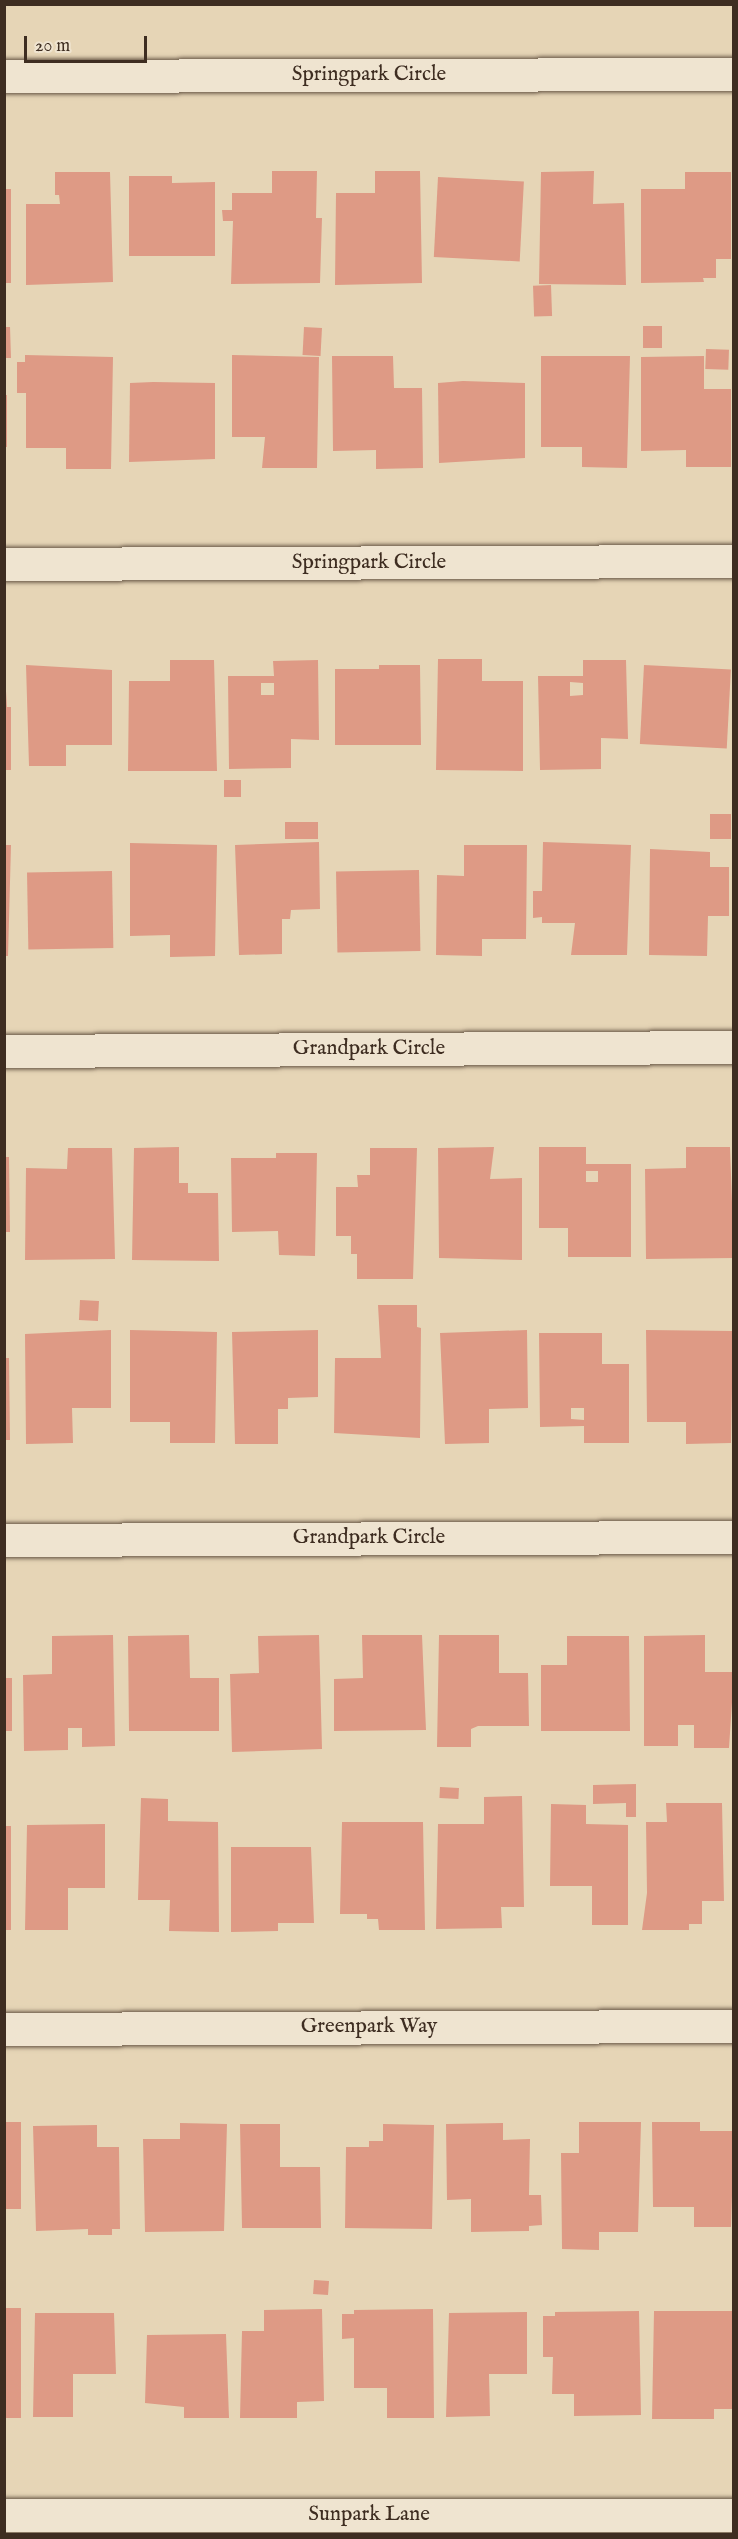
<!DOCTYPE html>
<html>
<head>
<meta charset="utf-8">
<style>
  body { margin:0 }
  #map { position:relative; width:738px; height:2539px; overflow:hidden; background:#e6d5b6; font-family:"IM FELL English",serif }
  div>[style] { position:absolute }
  .building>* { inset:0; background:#de9a85; transform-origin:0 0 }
  .roads { filter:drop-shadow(0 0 2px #685746) drop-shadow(0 0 2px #685746) }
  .minor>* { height:33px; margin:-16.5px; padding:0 16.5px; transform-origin:16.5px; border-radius:16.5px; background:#efe4d0 }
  span { translate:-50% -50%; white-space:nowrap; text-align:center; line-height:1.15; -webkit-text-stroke:6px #efe4d0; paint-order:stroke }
  .street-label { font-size:21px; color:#3e2d21 }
  .frame { position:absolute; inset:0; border:6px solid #3e2d21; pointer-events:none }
  .scale { position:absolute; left:24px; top:36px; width:123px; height:27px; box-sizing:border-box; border:3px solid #3e2d21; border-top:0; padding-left:8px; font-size:18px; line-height:21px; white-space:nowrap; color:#3e2d21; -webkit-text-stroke:4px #efe4d0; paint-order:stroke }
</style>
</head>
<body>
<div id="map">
  <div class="building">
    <i style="clip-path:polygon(272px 171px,317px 171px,316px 218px,322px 218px,320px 283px,231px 284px,233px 221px,223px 221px,222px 210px,232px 210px,232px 193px,272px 193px)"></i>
    <i style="clip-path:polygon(375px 171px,420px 171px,422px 283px,335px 285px,336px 193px,375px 193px)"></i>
    <i style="clip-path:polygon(594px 171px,593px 204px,624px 203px,626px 285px,539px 284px,541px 172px)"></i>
    <i style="clip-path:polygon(55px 172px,110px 172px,113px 282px,26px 285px,26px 204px,60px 204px,59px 195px,55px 195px)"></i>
    <i style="clip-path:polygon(685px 172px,731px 172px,731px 259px,716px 259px,716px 278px,703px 278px,704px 282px,641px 283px,641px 189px,685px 189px)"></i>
    <i style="clip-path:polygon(129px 176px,172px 176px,172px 183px,215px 182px,215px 256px,129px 256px)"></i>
    <i style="left:438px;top:177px;width:86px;height:80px;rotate:3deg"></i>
    <i style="left:4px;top:189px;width:7px;height:94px"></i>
    <i style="left:551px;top:285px;width:31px;height:18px;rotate:88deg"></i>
    <i style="left:643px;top:326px;width:19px;height:22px"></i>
    <i style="clip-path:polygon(4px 327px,10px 327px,11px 358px,4px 358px)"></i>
    <i style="left:304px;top:327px;width:18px;height:28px;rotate:3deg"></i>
    <i style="left:706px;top:349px;width:23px;height:20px;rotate:2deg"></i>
    <i style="clip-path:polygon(25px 355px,113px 357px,111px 469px,66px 469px,66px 448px,26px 448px,26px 393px,17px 393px,17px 362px,25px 362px)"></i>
    <i style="clip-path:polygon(232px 355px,319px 357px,317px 468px,262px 468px,265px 437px,232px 437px)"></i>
    <i style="clip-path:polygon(332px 356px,393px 356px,394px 388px,422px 388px,423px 468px,376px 469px,376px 450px,333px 451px)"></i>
    <i style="clip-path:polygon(541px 356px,630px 356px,627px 468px,582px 467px,582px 447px,541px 447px)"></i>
    <i style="clip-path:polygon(704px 356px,704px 389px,731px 389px,731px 467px,686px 467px,686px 450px,641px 451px,641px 357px)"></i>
    <i style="clip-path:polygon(463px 381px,525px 383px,525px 458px,439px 463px,438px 383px)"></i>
    <i style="clip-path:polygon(153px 382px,215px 383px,215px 459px,129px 462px,130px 383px)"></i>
    <i style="left:4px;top:395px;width:3px;height:52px"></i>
    <i style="clip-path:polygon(4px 659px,7px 707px,11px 707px,11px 770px,4px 770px)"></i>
    <i style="clip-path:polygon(438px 659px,482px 659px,482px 681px,523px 681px,523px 771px,436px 770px)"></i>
    <i style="clip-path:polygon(170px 660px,214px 660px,217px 771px,128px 771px,129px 681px,170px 681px)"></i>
    <i style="clip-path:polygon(evenodd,318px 660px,319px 740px,291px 739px,291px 768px,229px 769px,228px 676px,274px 676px,273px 661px,318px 660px,261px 683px,274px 683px,274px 695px,261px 695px,261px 683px)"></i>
    <i style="clip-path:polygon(evenodd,583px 660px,626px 660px,628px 739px,601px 738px,601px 769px,540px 770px,538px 676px,583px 676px,583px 660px,570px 682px,583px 683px,583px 695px,570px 696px,570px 682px)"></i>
    <i style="clip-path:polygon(26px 665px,112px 670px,112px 745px,66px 745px,66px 766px,29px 766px)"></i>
    <i style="clip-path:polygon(379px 665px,420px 665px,421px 745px,335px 745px,335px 669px,379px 669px)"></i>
    <i style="left:644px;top:665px;width:87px;height:79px;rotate:3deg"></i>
    <i style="left:241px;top:780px;width:17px;height:17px;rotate:90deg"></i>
    <i style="left:710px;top:814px;width:21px;height:25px"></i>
    <i style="left:318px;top:822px;width:17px;height:33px;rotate:90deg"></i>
    <i style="clip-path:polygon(319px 842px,320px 909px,291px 910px,290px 919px,282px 919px,282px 954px,239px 955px,235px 845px)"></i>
    <i style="clip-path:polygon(543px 842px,631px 845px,627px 955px,571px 955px,575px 923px,542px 923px,542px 917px,533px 918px,533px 891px,542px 891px)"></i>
    <i style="clip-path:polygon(130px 843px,217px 845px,215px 956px,170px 957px,170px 935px,130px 936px)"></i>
    <i style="clip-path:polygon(4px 845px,11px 845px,8px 956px,4px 956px)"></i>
    <i style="clip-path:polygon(464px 845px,527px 845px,526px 939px,482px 939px,482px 956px,436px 955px,437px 875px,464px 876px)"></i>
    <i style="clip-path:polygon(650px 849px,710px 852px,710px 867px,729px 867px,729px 916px,708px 916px,707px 956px,649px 955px)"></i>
    <i style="left:419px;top:870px;width:81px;height:83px;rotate:89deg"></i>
    <i style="left:112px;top:871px;width:77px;height:85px;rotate:89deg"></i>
    <i style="clip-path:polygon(179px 1147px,179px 1183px,188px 1183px,188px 1193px,218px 1193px,219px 1261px,132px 1260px,134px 1148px)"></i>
    <i style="clip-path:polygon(494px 1147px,490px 1179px,522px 1178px,522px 1260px,439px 1258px,438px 1148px)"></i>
    <i style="clip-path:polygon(evenodd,539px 1147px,586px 1147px,586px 1164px,631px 1164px,631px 1257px,568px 1257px,568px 1228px,539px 1228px,539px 1147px,586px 1171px,598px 1171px,598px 1182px,586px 1182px,586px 1171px)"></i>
    <i style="clip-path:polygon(686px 1147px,730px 1147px,734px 1258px,646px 1259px,645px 1169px,686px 1168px)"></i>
    <i style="clip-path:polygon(68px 1148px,112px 1148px,115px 1259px,25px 1260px,26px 1168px,67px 1169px)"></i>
    <i style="clip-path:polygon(370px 1148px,417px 1148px,413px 1279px,357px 1279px,357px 1254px,351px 1254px,351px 1236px,336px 1236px,336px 1187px,358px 1187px,357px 1175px,370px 1175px)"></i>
    <i style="clip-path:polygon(276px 1153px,317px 1153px,315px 1256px,279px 1255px,278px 1231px,232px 1232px,231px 1158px,276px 1158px)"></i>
    <i style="clip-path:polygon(4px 1157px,9px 1157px,10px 1232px,4px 1232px)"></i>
    <i style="left:80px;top:1300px;width:19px;height:20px;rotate:3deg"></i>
    <i style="clip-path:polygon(378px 1305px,417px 1305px,417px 1327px,421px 1328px,420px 1438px,334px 1433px,335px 1358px,381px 1358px)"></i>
    <i style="clip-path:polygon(111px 1330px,111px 1408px,72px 1408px,73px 1443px,26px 1444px,25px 1334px)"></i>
    <i style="clip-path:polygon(130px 1330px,217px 1332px,215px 1443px,170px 1443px,170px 1422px,130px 1422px)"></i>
    <i style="clip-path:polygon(318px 1330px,318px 1397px,288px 1398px,288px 1409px,278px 1409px,278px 1444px,235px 1444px,232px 1332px)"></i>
    <i style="clip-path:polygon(527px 1330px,528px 1408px,489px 1409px,489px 1443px,445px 1444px,440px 1333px)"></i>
    <i style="clip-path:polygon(646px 1330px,733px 1331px,731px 1443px,686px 1444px,686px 1422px,647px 1422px)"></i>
    <i style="clip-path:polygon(evenodd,539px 1333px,602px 1333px,602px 1364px,629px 1364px,629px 1443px,584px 1443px,584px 1426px,540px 1427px,539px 1333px,571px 1408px,584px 1408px,584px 1420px,571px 1419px,571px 1408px)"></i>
    <i style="clip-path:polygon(4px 1358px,9px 1358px,10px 1440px,4px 1440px)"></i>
    <i style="clip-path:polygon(113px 1635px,115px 1746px,82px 1747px,82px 1728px,68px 1728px,68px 1750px,24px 1751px,23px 1675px,52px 1674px,52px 1636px)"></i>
    <i style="clip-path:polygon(189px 1635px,190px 1678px,219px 1678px,219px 1731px,129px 1731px,128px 1636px)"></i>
    <i style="clip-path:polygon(319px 1635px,322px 1749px,232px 1752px,230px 1674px,259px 1673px,258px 1636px)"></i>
    <i style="clip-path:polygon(362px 1635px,422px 1635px,426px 1730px,334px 1731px,334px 1679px,363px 1678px)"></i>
    <i style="clip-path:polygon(439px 1635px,499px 1635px,499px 1673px,528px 1673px,529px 1726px,478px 1726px,471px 1729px,471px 1747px,437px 1747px)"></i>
    <i style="clip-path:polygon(705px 1635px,705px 1672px,734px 1672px,729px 1748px,694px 1748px,694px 1725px,678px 1725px,678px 1746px,644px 1746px,644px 1636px)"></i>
    <i style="clip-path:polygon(567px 1636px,629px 1636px,630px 1731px,541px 1731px,541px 1665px,567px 1665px)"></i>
    <i style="left:4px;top:1678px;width:8px;height:53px"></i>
    <i style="clip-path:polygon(636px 1784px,636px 1817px,626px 1817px,626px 1803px,593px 1804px,593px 1785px)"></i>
    <i style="left:440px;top:1787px;width:19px;height:11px;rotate:3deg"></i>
    <i style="clip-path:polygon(522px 1796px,524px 1907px,501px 1907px,502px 1928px,436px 1929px,438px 1824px,484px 1824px,484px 1797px)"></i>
    <i style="clip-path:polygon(141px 1798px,168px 1799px,168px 1821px,218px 1822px,219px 1932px,169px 1931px,170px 1900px,138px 1900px)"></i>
    <i style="clip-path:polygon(666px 1803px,722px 1803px,724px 1901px,702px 1901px,702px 1924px,689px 1924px,689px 1930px,642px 1930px,647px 1893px,646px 1822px,667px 1822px)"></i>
    <i style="clip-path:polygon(551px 1804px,586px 1805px,586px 1824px,628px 1825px,628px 1925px,592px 1925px,592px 1886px,550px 1886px)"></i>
    <i style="clip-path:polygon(342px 1822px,423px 1822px,425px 1930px,379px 1930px,378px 1919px,367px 1919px,367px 1914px,340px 1914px)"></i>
    <i style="clip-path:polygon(105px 1824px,105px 1888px,68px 1888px,68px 1930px,25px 1930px,27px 1825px)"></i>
    <i style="left:4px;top:1826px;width:7px;height:104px"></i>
    <i style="clip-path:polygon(231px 1847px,311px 1847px,314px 1923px,278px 1923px,278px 1931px,231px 1932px)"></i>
    <i style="left:4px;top:2122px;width:17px;height:87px"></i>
    <i style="clip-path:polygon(579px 2122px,641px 2122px,638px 2232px,599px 2232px,599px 2250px,562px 2249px,561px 2153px,579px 2153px)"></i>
    <i style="clip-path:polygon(652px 2122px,700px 2122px,700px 2131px,734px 2131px,731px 2227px,694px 2227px,694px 2207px,653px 2207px)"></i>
    <i style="clip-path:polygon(180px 2123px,227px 2124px,224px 2231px,145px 2232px,143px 2139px,180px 2139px)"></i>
    <i style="clip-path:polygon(503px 2123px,503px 2140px,530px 2139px,529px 2195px,541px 2195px,542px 2225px,529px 2226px,529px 2231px,471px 2232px,471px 2199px,447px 2200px,446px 2124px)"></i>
    <i style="clip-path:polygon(240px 2124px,280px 2124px,280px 2167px,320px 2167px,321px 2228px,242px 2228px)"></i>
    <i style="clip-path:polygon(383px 2124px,434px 2125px,432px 2229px,345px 2228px,346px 2147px,369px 2147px,369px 2141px,383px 2141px)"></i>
    <i style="clip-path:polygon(97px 2125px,97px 2147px,119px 2147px,120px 2229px,112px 2229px,112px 2235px,88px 2235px,88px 2229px,36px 2231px,33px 2126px)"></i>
    <i style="left:329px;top:2281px;width:14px;height:15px;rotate:94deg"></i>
    <i style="left:4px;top:2308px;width:17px;height:110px"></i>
    <i style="clip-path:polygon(322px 2309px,324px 2401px,297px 2402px,297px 2418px,240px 2418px,242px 2331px,264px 2331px,264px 2310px)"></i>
    <i style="clip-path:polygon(433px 2309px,434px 2418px,387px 2418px,387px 2388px,354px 2388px,354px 2338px,342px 2339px,342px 2314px,354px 2314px,354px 2310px)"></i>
    <i style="clip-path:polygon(639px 2311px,641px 2415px,574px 2416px,574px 2394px,552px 2394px,553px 2357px,543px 2357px,543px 2316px,555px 2316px,555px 2312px)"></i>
    <i style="clip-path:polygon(654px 2311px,733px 2311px,734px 2409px,714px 2409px,714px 2419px,652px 2419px)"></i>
    <i style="clip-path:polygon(527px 2312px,527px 2374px,489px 2374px,490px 2416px,446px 2417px,449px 2313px)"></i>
    <i style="clip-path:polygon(35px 2313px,114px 2313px,116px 2374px,73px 2374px,73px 2417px,33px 2417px)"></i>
    <i style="clip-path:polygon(226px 2334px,229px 2418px,184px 2418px,184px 2407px,145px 2403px,147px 2335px)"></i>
  </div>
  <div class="roads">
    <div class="minor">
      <i style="left:4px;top:76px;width:730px;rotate:-0.16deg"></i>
      <i style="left:4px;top:564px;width:730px;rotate:-0.24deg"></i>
      <i style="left:4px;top:1051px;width:730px;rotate:-0.31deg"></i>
      <i style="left:4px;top:1540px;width:730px;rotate:-0.24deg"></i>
      <i style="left:4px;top:2029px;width:730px;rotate:-0.24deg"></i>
      <i style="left:4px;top:2515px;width:730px"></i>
    </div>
  </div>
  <div class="street-label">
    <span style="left:369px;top:75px">Springpark Circle</span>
    <span style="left:369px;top:563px">Springpark Circle</span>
    <span style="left:369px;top:1049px">Grandpark Circle</span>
    <span style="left:369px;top:1538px">Grandpark Circle</span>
    <span style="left:369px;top:2027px">Greenpark Way</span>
    <span style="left:369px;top:2515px">Sunpark Lane</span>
  </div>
  <div class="frame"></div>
  <div class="scale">20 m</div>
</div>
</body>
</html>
